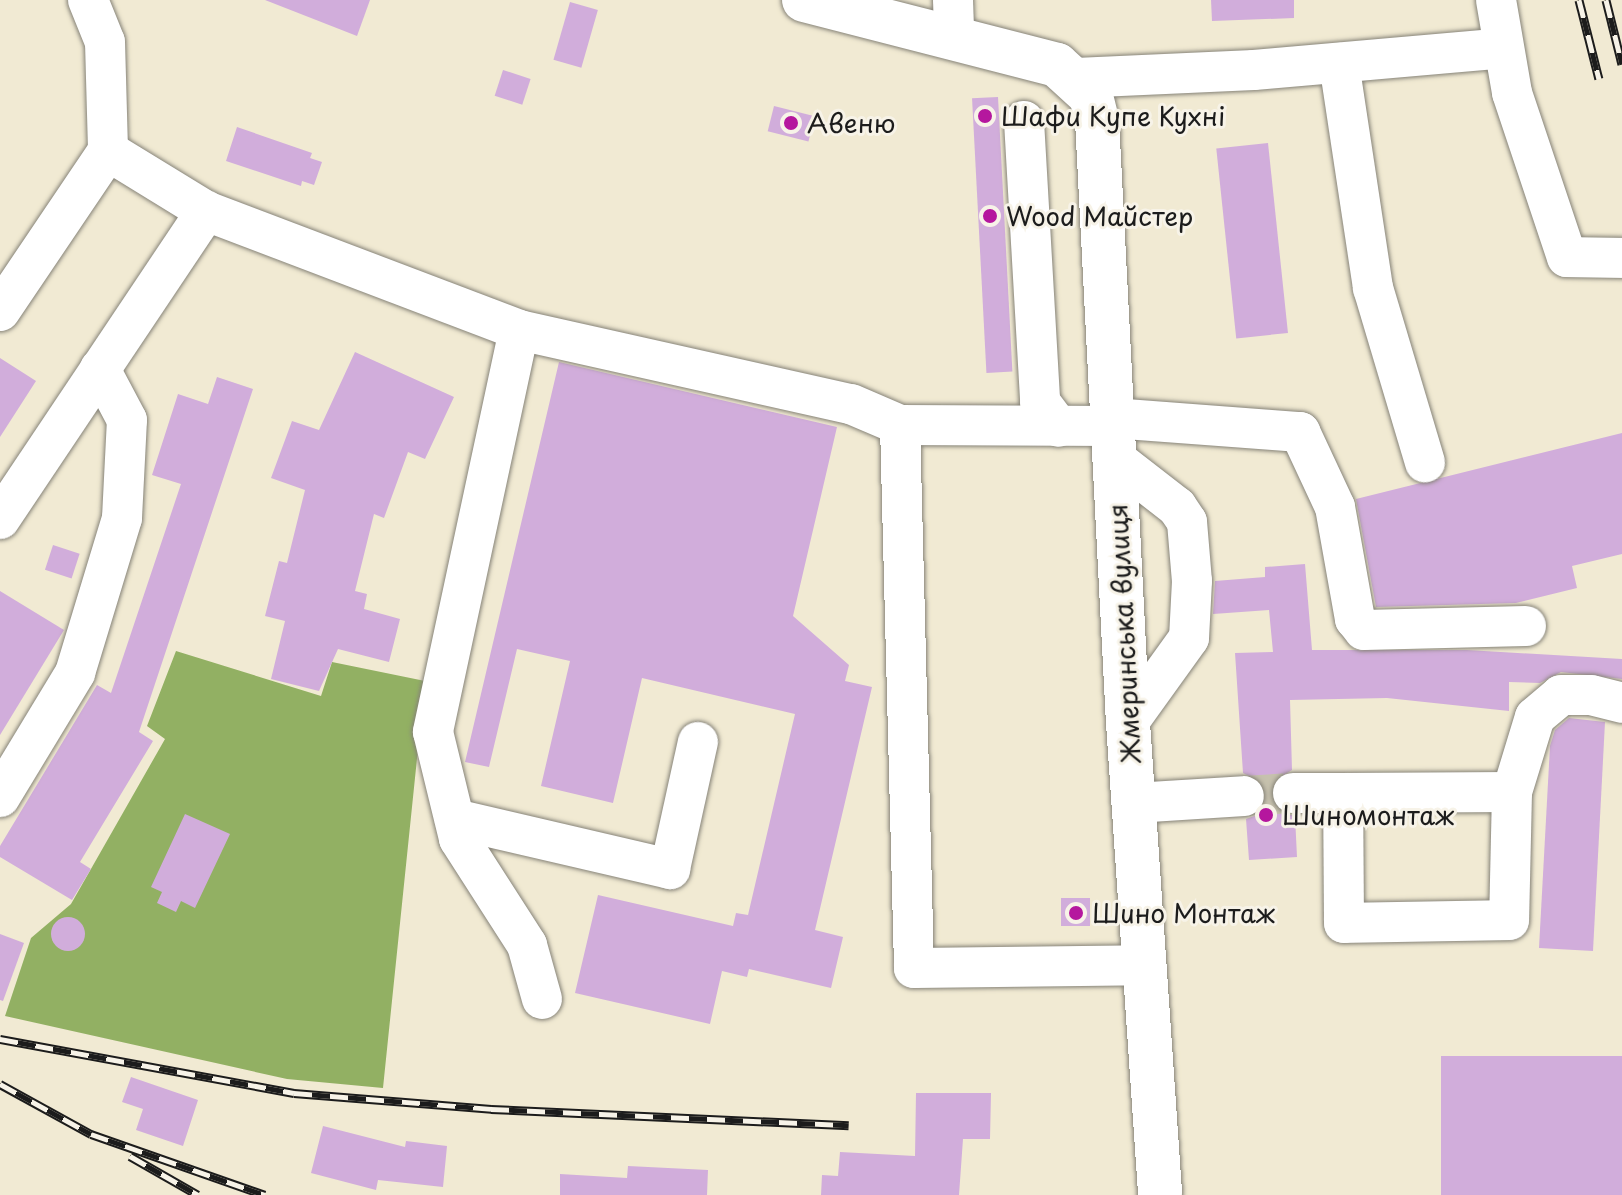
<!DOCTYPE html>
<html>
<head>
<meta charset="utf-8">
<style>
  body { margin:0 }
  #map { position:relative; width:1622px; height:1195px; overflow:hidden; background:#f1ead3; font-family:"Playpen Sans",sans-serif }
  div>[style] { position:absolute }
  .forest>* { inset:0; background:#92b063 }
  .building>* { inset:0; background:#d1addb; transform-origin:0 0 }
  .round { border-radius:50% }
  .minor-tunnel>* { height:40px; margin-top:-20px; transform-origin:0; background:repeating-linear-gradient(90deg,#c6c1ae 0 40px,transparent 0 60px) }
  .roads { filter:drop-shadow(0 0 2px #868378) drop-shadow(0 0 2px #868378) }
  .minor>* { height:40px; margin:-20px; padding:0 20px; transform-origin:20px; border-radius:20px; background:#fff }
  .major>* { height:44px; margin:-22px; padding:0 22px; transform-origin:22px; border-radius:22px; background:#fff }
  .rail>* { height:9px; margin-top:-4.5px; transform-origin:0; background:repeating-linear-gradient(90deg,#f7f3e8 0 18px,#1c1c1c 0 36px); box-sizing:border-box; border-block:2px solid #1c1c1c }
  .dots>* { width:22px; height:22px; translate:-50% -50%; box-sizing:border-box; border:4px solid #f7f3e8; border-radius:50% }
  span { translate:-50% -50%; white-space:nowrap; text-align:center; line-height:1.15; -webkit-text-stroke:6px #f7f3e8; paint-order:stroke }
  .poi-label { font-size:26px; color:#1c1c1c }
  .left { translate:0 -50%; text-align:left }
  .street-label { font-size:26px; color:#1c1c1c }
</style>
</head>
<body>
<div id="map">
  <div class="forest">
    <i style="clip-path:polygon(176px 651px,321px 696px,332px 662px,425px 681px,383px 1088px,287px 1079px,5px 1016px,31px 938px,71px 904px,165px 739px,147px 726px)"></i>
  </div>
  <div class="building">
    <i style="clip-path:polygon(265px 0,370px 0,357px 36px)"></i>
    <i style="clip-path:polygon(1211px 0,1294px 0,1294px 18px,1212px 21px)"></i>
    <i style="left:570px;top:2px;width:29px;height:60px;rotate:16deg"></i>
    <i style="left:503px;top:70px;width:29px;height:27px;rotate:18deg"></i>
    <i style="left:998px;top:97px;width:275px;height:26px;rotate:87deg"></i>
    <i style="left:774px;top:106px;width:42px;height:26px;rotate:14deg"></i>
    <i style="clip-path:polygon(237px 127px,312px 153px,310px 158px,322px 162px,314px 185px,302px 181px,301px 186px,226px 161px)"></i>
    <i style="left:1268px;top:143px;width:191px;height:52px;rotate:84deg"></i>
    <i style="clip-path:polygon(355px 352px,454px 397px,425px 459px,408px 452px,384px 518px,374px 514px,355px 591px,367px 594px,364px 609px,400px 619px,389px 662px,338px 649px,319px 691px,271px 679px,285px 621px,265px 616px,279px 561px,287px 563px,305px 490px,271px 478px,292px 421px,319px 430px)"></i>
    <i style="clip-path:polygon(0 358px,36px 381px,0 437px)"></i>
    <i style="clip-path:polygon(559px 362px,837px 427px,793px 616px,849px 665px,845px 681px,872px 687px,815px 930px,843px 937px,831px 988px,749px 969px,747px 977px,722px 971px,710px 1024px,575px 993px,598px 895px,733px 926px,736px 913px,748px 915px,795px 714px,642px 678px,613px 803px,541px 786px,570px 661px,517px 649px,489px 767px,465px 762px)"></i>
    <i style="clip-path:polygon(217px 377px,253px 389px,139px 732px,153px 741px,80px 862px,91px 869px,72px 900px,0 857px,0 846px,97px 685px,111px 693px,181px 484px,152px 475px,178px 394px,208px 404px)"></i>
    <i style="clip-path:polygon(1622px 433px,1622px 554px,1572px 566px,1577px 588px,1516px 603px,1376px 607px,1356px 499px)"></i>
    <i style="left:53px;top:545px;width:28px;height:26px;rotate:18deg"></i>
    <i style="clip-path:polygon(1305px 564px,1312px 650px,1467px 650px,1622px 659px,1622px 679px,1561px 672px,1540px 683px,1509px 682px,1509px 711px,1387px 698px,1290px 700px,1292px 770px,1274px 781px,1270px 794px,1281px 812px,1295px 816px,1297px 857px,1249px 860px,1246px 819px,1257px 815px,1267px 795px,1263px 783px,1243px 773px,1235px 653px,1273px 652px,1269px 610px,1213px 614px,1215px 581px,1265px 577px,1265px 567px)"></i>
    <i style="clip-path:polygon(0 591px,64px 630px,0 735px)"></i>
    <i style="clip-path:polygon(1569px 718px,1605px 722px,1593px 951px,1539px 948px,1550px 746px,1555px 730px)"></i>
    <i style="clip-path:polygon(185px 814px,230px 834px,195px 908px,181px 901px,176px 912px,157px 903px,162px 892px,151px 887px)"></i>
    <i style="left:1090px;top:898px;width:28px;height:29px;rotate:90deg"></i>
    <i class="round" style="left:51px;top:917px;width:34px;height:34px"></i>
    <i style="clip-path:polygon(0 934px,24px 943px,3px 1001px,0 1000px)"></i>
    <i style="left:1622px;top:1056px;width:139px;height:181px;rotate:90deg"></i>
    <i style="clip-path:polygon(131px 1077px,198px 1100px,183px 1146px,136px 1130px,143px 1109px,122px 1102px)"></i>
    <i style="clip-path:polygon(916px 1093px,991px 1093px,990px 1139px,963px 1139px,959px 1195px,821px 1195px,822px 1175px,838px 1176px,840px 1152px,915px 1156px)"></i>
    <i style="clip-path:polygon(323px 1126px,405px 1147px,406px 1141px,447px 1146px,443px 1187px,378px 1180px,376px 1190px,311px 1173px)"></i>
    <i style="clip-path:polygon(628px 1166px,708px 1170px,707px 1195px,560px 1195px,560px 1174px,627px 1178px)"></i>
  </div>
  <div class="minor-tunnel">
    <i style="left:1244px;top:796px;width:49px;rotate:-3.5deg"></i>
  </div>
  <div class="roads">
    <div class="minor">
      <i style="left:88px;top:0;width:45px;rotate:68deg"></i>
      <i style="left:105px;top:42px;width:109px;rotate:88.4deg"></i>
      <i style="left:108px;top:151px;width:115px;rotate:31.5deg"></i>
      <i style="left:206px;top:211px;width:335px;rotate:20.8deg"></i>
      <i style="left:519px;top:330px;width:340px;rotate:12.6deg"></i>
      <i style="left:851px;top:404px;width:53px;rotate:23.2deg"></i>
      <i style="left:900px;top:425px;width:213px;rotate:0.3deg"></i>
      <i style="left:953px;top:0;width:38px;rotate:88deg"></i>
      <i style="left:1496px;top:0;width:94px;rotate:80.2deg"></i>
      <i style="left:1512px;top:93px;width:173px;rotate:71.5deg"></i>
      <i style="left:1567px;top:257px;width:55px;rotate:1deg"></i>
      <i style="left:1339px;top:63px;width:228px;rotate:81.4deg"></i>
      <i style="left:1373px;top:288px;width:182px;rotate:73.4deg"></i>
      <i style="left:1076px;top:78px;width:178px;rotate:-2.6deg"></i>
      <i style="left:1254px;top:70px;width:250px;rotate:-5deg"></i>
      <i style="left:1024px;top:121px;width:281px;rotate:86.7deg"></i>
      <i style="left:1040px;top:402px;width:31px;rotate:53deg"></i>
      <i style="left:0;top:311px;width:193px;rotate:-56deg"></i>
      <i style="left:519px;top:330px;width:411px;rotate:102.1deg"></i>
      <i style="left:433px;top:732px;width:110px;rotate:76.3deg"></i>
      <i style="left:459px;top:839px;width:126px;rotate:57.3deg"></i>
      <i style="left:527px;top:945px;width:56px;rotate:74.5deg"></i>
      <i style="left:1112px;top:418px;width:189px;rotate:4.3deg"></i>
      <i style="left:1300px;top:432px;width:83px;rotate:65deg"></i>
      <i style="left:1335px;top:507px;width:114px;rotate:79.9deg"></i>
      <i style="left:1355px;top:619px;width:14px;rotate:51deg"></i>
      <i style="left:1364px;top:630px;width:162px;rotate:-1.4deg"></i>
      <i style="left:900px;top:425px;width:543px;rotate:88.52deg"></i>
      <i style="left:914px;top:968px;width:231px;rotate:-0.7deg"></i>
      <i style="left:1114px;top:458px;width:80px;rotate:37.9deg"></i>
      <i style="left:1177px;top:507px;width:18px;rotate:56deg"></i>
      <i style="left:1187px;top:522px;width:59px;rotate:85.2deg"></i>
      <i style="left:1192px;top:581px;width:57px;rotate:93deg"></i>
      <i style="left:1189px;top:638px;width:105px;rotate:125.7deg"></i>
      <i style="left:0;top:519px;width:371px;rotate:-56.2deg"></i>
      <i style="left:1512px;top:792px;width:78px;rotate:-73deg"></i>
      <i style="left:1535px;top:717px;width:34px;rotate:-40deg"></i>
      <i style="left:1561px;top:695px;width:30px"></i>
      <i style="left:1591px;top:695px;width:32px;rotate:14deg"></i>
      <i style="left:1293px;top:793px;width:50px"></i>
      <i style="left:1343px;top:793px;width:169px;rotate:-0.3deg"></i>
      <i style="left:1512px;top:792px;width:128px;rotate:91.3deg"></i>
      <i style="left:1509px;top:920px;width:165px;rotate:179deg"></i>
      <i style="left:1344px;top:923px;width:130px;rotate:-90.4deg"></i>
      <i style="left:0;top:797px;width:145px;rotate:-58.8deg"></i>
      <i style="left:75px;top:673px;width:162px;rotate:-73.1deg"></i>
      <i style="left:122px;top:518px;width:98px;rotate:-87.1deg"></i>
      <i style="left:127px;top:420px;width:58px;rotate:-117.9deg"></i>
      <i style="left:1134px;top:803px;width:110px;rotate:-3.6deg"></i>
      <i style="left:455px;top:819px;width:221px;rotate:13.1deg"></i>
      <i style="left:670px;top:869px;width:130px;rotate:-77.6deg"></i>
    </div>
    <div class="major">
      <i style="left:804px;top:0;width:261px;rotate:14.4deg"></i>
      <i style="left:1057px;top:65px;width:46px;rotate:42.4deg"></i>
      <i style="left:1091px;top:96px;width:25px;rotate:76deg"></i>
      <i style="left:1097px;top:120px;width:604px;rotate:87.06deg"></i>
      <i style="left:1128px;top:723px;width:473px;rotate:86.1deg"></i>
    </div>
  </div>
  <div class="rail">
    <i style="left:1579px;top:0;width:81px;rotate:75.8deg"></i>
    <i style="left:1606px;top:0;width:66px;rotate:76deg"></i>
    <i style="left:0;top:1039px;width:299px;rotate:10.4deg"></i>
    <i style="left:294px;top:1093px;width:198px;rotate:4.6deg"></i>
    <i style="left:491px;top:1109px;width:358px;rotate:2.6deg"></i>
    <i style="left:0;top:1084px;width:104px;rotate:28.8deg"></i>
    <i style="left:91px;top:1134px;width:184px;rotate:19.3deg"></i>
    <i style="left:130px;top:1156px;width:78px;rotate:29.8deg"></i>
  </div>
  <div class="dots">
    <i style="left:985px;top:116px;background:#b5179e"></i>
    <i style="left:791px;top:123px;background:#b5179e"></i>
    <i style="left:990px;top:216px;background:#b5179e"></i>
    <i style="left:1266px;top:815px;background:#b5179e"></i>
    <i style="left:1076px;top:913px;background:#b5179e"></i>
  </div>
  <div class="poi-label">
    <span class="left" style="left:1001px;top:116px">Шафи Купе Кухні</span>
    <span class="left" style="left:807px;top:123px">Авеню</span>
    <span class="left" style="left:1006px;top:216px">Wood Майстер</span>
    <span class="left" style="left:1282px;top:815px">Шиномонтаж</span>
    <span class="left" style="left:1092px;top:913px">Шино Монтаж</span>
  </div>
  <div class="street-label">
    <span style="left:1124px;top:634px;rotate:-93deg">Жмеринська вулиця</span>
  </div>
</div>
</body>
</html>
